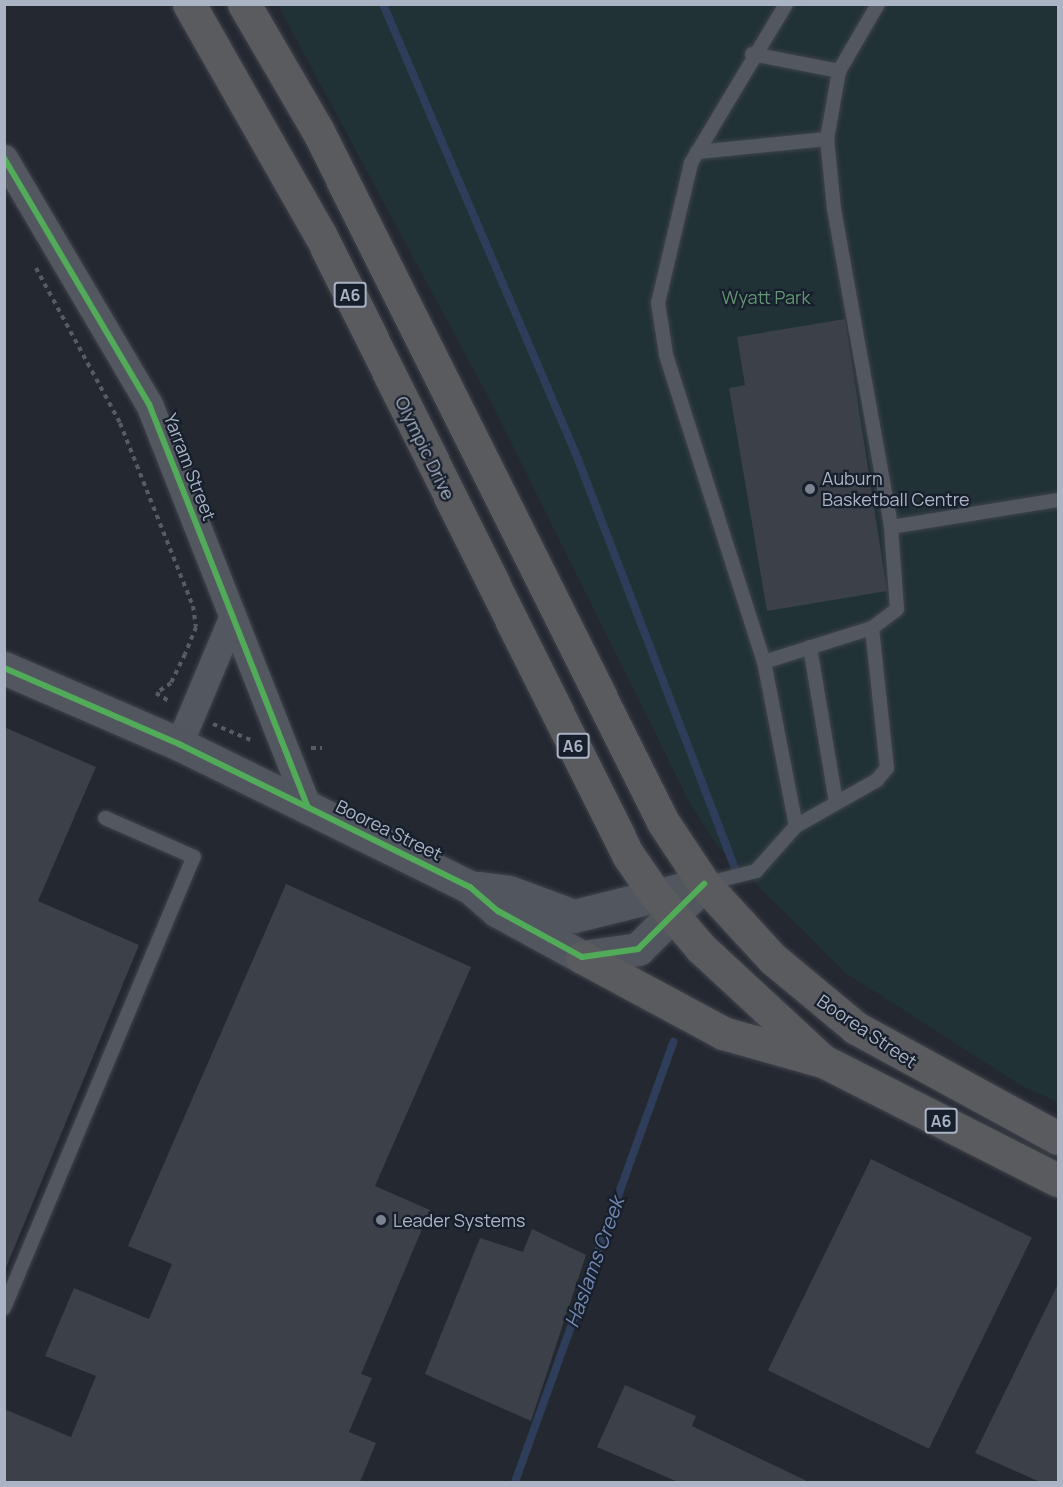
<!DOCTYPE html>
<html>
<head>
<meta charset="utf-8">
<style>
  body { margin:0 }
  #map { position:relative; width:1063px; height:1487px; overflow:hidden; background:#242831; font-family:Manrope,sans-serif }
  div>[style] { position:absolute }
  .green>* { inset:0; background:#213237 }
  .stream>* { height:8px; margin:-4px; padding:0 4px; transform-origin:4px; border-radius:4px; background:#2e3d5a }
  .building>* { inset:0; background:#3c4048; transform-origin:0 0 }
  .path>* { height:4px; margin-top:-2px; transform-origin:0; background:repeating-linear-gradient(90deg,#565c64 0 4.5px,transparent 0 9px) }
  .roads { filter:drop-shadow(0 0 2px #40434b) drop-shadow(0 0 2px #40434b) }
  .lane>* { height:14px; margin:-7px; padding:0 7px; transform-origin:7px; border-radius:7px; background:#535860 }
  .street>* { height:27px; margin:-13.5px; padding:0 13.5px; transform-origin:13.5px; border-radius:13.5px; background:#535860 }
  .secondary>* { height:33px; margin:-16.5px; padding:0 16.5px; transform-origin:16.5px; border-radius:16.5px; background:#51565f }
  .highway>* { height:33px; margin:-16.5px; padding:0 16.5px; transform-origin:16.5px; border-radius:16.5px; background:#595b5f }
  .cycleway>* { height:6px; margin:-3px; padding:0 3px; transform-origin:3px; border-radius:3px; background:#51ab58 }
  .dots>* { width:16px; height:16px; translate:-50% -50%; box-sizing:border-box; border:3px solid #171f2c; border-radius:50% }
  span { translate:-50% -50%; white-space:nowrap; text-align:center; line-height:1.15; -webkit-text-stroke:4.5px #171f2c; paint-order:stroke }
  .shield-label span { padding:2px 4px; background:#171f2c; border:2px solid; border-radius:4px; -webkit-text-stroke-width:0 }
  .shield-label { font-size:16px; color:#abb4c5; font-weight:700 }
  .park-label { font-size:18px; color:#629672 }
  .street-label { font-size:18px; color:#abb4c5 }
  .poi-label { font-size:18px; color:#abb4c5 }
  .left { translate:0 -50%; text-align:left }
  .water-label { font-size:20px; color:#7288b0; font-style:italic }
  .frame { position:absolute; inset:0; border:6px solid #abb4c5; pointer-events:none }
</style>
</head>
<body>
<div id="map">
  <div class="green">
    <i style="clip-path:polygon(278px 5px,1058px 5px,1058px 1102px,1024px 1087px,846px 973px,718px 846px,690px 803px,490px 400px)"></i>
  </div>
  <div class="stream">
    <i style="left:383px;top:4px;width:498px;rotate:66.8deg"></i>
    <i style="left:579px;top:462px;width:437px;rotate:69deg"></i>
    <i style="left:515px;top:1482px;width:468px;rotate:-70.2deg"></i>
  </div>
  <div class="building">
    <i style="clip-path:polygon(845px 319px,887px 591px,767px 611px,729px 388px,745px 385px,737px 337px)"></i>
    <i style="clip-path:polygon(4px 727px,96px 767px,38px 901px,139px 945px,5px 1270px)"></i>
    <i style="clip-path:polygon(286px 884px,471px 967px,375px 1186px,430px 1210px,361px 1374px,372px 1378px,349px 1432px,376px 1443px,360px 1482px,4px 1482px,4px 1409px,71px 1437px,96px 1376px,45px 1356px,74px 1288px,149px 1319px,172px 1264px,128px 1246px)"></i>
    <i style="left:871px;top:1159px;width:179px;height:235px;rotate:26deg"></i>
    <i style="clip-path:polygon(532px 1229px,586px 1255px,531px 1421px,425px 1374px,480px 1238px,523px 1252px)"></i>
    <i style="clip-path:polygon(1059px 1282px,1059px 1482px,1040px 1482px,975px 1453px)"></i>
    <i style="clip-path:polygon(625px 1385px,696px 1416px,692px 1426px,809px 1482px,678px 1482px,597px 1447px)"></i>
  </div>
  <div class="path">
    <i style="left:36px;top:268px;width:176px;rotate:61.5deg"></i>
    <i style="left:120px;top:423px;width:197px;rotate:68.3deg"></i>
    <i style="left:193px;top:606px;width:21px;rotate:82deg"></i>
    <i style="left:196px;top:627px;width:29px;rotate:112deg"></i>
    <i style="left:185px;top:654px;width:32px;rotate:116deg"></i>
    <i style="left:171px;top:683px;width:18px;rotate:146deg"></i>
    <i style="left:156px;top:693px;width:15px;rotate:32deg"></i>
    <i style="left:213px;top:724px;width:43px;rotate:23deg"></i>
    <i style="left:311px;top:748px;width:11px"></i>
  </div>
  <div class="roads">
    <div class="lane">
      <i style="left:878px;top:4px;width:78px;rotate:120.2deg"></i>
      <i style="left:839px;top:71px;width:69px;rotate:100deg"></i>
      <i style="left:827px;top:139px;width:70px;rotate:84.3deg"></i>
      <i style="left:834px;top:209px;width:323px;rotate:79.8deg"></i>
      <i style="left:891px;top:527px;width:169px;rotate:-9.2deg"></i>
      <i style="left:752px;top:54px;width:89px;rotate:11.1deg"></i>
      <i style="left:697px;top:152px;width:131px;rotate:-5.7deg"></i>
      <i style="left:872px;top:628px;width:31px;rotate:-37deg"></i>
      <i style="left:897px;top:609px;width:82px;rotate:-94.2deg"></i>
      <i style="left:810px;top:647px;width:157px;rotate:80.5deg"></i>
      <i style="left:764px;top:662px;width:113px;rotate:-17.5deg"></i>
      <i style="left:872px;top:628px;width:141px;rotate:83.9deg"></i>
      <i style="left:887px;top:768px;width:16px;rotate:130deg"></i>
      <i style="left:877px;top:780px;width:93px;rotate:150.4deg"></i>
      <i style="left:704px;top:884px;width:54px;rotate:-14deg"></i>
      <i style="left:756px;top:871px;width:60px;rotate:-48.4deg"></i>
      <i style="left:796px;top:826px;width:167px;rotate:-101deg"></i>
      <i style="left:764px;top:662px;width:323px;rotate:-107.7deg"></i>
      <i style="left:666px;top:354px;width:52px;rotate:-98.9deg"></i>
      <i style="left:658px;top:303px;width:144px;rotate:-76.7deg"></i>
      <i style="left:691px;top:163px;width:185px;rotate:-59.1deg"></i>
      <i style="left:4px;top:1308px;width:489px;rotate:-67.2deg"></i>
      <i style="left:194px;top:857px;width:97px;rotate:-156.3deg"></i>
    </div>
    <div class="street">
      <i style="left:4px;top:158px;width:286px;rotate:59.5deg"></i>
      <i style="left:149px;top:404px;width:433px;rotate:68.5deg"></i>
      <i style="left:179px;top:744px;width:137px;rotate:-67.2deg"></i>
    </div>
    <div class="secondary">
      <i style="left:4px;top:668px;width:191px;rotate:23.5deg"></i>
      <i style="left:179px;top:744px;width:324px;rotate:26.2deg"></i>
      <i style="left:470px;top:887px;width:37px;rotate:41deg"></i>
      <i style="left:498px;top:911px;width:96px;rotate:28.7deg"></i>
      <i style="left:582px;top:957px;width:57px;rotate:-8.1deg"></i>
      <i style="left:638px;top:949px;width:93px;rotate:-44.6deg"></i>
      <i style="left:478px;top:888px;width:31px;rotate:7deg"></i>
      <i style="left:509px;top:892px;width:69px;rotate:20.3deg"></i>
      <i style="left:574px;top:916px;width:111px;rotate:-14deg"></i>
    </div>
    <div class="highway">
      <i style="left:189px;top:4px;width:267px;rotate:60.4deg"></i>
      <i style="left:321px;top:236px;width:691px;rotate:63.62deg"></i>
      <i style="left:628px;top:855px;width:47px;rotate:55.3deg"></i>
      <i style="left:655px;top:894px;width:71px;rotate:49.6deg"></i>
      <i style="left:701px;top:948px;width:166px;rotate:42.8deg"></i>
      <i style="left:823px;top:1061px;width:263px;rotate:26.9deg"></i>
      <i style="left:244px;top:4px;width:147px;rotate:59.8deg"></i>
      <i style="left:318px;top:131px;width:772px;rotate:63.47deg"></i>
      <i style="left:663px;top:822px;width:74px;rotate:56.5deg"></i>
      <i style="left:704px;top:884px;width:102px;rotate:47.4deg"></i>
      <i style="left:773px;top:959px;width:108px;rotate:39.7deg"></i>
      <i style="left:856px;top:1028px;width:230px;rotate:28.6deg"></i>
      <i style="left:582px;top:957px;width:160px;rotate:28.3deg"></i>
      <i style="left:723px;top:1033px;width:100px;rotate:15.7deg"></i>
    </div>
  </div>
  <div class="cycleway">
    <i style="left:4px;top:158px;width:286px;rotate:59.5deg"></i>
    <i style="left:149px;top:404px;width:433px;rotate:68.5deg"></i>
    <i style="left:4px;top:668px;width:191px;rotate:23.5deg"></i>
    <i style="left:179px;top:744px;width:324px;rotate:26.2deg"></i>
    <i style="left:470px;top:887px;width:37px;rotate:41deg"></i>
    <i style="left:498px;top:911px;width:96px;rotate:28.7deg"></i>
    <i style="left:582px;top:957px;width:57px;rotate:-8.1deg"></i>
    <i style="left:638px;top:949px;width:93px;rotate:-44.6deg"></i>
  </div>
  <div class="dots">
    <i style="left:810px;top:489px;background:#7c8391"></i>
    <i style="left:381px;top:1220px;background:#7c8391"></i>
  </div>
  <div class="shield-label">
    <span style="left:350px;top:295px">A6</span>
    <span style="left:573px;top:746px">A6</span>
    <span style="left:941px;top:1121px">A6</span>
  </div>
  <div class="park-label">
    <span style="left:766px;top:297px">Wyatt Park</span>
  </div>
  <div class="street-label">
    <span style="left:425px;top:448px;rotate:64deg">Olympic Drive</span>
    <span style="left:190px;top:467px;rotate:69deg">Yarram Street</span>
    <span style="left:389px;top:830px;rotate:26deg">Boorea Street</span>
    <span style="left:867px;top:1031px;rotate:34deg">Boorea Street</span>
  </div>
  <div class="poi-label">
    <span class="left" style="left:822px;top:489px">Auburn<br>Basketball Centre</span>
    <span class="left" style="left:393px;top:1220px">Leader Systems</span>
  </div>
  <div class="water-label">
    <span style="left:594px;top:1262px;rotate:-70deg">Haslams Creek</span>
  </div>
  <div class="frame"></div>
</div>
</body>
</html>
